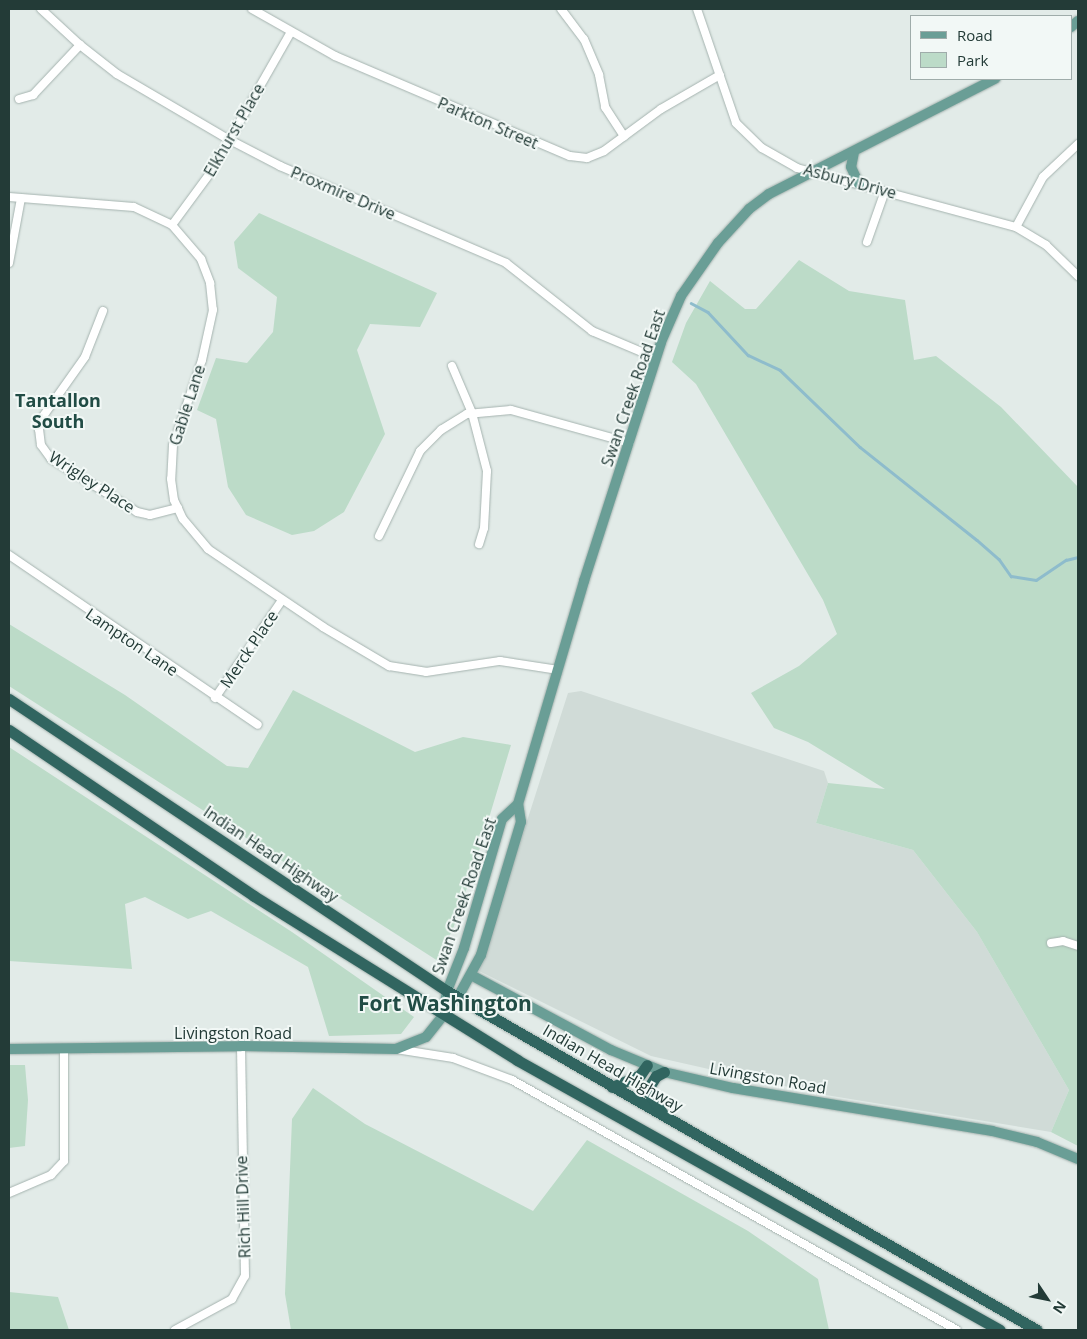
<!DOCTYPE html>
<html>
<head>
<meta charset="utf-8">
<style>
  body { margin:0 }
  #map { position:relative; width:1087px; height:1339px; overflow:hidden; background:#e2ebe8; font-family:"Open Sans",sans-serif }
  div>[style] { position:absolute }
  .built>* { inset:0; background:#d0dbd7 }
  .green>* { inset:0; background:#bcdbc8 }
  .stream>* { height:2.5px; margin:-1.25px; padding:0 1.25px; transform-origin:1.25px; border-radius:1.25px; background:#8ebccc }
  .roads { filter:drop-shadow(0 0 1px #a5b3af) drop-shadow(0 0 1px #a5b3af) }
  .minor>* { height:8px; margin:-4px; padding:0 4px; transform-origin:4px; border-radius:4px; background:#fff }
  .major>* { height:10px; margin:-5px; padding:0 5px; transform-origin:5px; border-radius:5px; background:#6a9e96 }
  .highway>* { height:11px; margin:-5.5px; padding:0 5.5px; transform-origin:5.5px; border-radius:5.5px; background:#316560 }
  span { translate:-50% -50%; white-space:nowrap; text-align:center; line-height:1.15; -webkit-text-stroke:4px #f2f8f6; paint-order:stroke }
  .street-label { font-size:16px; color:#233b37 }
  .neighbourhood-label { font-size:18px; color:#214c45; font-weight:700 }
  .district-label { font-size:21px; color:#214c45; font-weight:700 }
  .frame { position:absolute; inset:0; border:10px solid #233b37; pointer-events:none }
  .legend { position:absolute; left:910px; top:15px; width:162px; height:65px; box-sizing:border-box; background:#f2f8f6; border:1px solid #9facaa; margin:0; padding:6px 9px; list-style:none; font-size:15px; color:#233b37 }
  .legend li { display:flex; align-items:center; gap:10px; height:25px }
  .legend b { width:25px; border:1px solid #9facaa }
  .north { position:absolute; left:1022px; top:1274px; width:50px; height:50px; -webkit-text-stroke:4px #f2f8f6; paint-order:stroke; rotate:124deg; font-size:14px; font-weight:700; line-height:20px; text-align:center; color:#233b37 }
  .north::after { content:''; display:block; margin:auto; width:18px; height:22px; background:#233b37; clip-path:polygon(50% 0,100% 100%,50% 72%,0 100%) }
</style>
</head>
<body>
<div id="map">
  <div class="built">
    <i style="clip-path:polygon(581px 691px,824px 771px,828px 783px,816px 823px,913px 850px,977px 932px,1069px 1090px,1051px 1132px,820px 1094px,651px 1056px,479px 971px,568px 693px)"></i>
  </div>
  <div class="green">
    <i style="clip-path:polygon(259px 213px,437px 293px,420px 327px,370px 324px,357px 350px,385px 434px,344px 512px,314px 531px,292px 535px,246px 515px,228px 487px,216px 419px,197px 410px,216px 358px,247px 363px,273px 332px,277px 297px,238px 268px,234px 242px)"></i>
    <i style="clip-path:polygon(799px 260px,849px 291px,905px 300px,914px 360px,936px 356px,1001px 407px,1078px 487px,1078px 1146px,1051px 1132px,1069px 1090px,977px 932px,913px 850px,816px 823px,828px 783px,885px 789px,808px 742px,774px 728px,751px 693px,799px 666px,837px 634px,823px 600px,696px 384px,672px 362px,686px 323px,710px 281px,745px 309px,756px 309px)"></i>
    <i style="clip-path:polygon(9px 624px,125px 695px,227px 766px,248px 768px,293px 690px,415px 752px,463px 737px,511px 745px,476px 861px,454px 926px,438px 961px,9px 686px)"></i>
    <i style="clip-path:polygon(9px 747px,292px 932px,414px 1017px,401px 1034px,329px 1036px,308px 967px,211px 911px,188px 919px,145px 897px,125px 904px,132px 969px,9px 961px)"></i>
    <i style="clip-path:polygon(9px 1065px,25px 1065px,28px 1100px,25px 1146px,9px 1148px)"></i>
    <i style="clip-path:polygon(313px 1088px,365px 1124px,533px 1211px,587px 1140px,748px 1231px,818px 1279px,829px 1330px,291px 1330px,285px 1294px,292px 1119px)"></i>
    <i style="clip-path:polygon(9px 1292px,58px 1297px,69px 1330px,9px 1330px)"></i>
  </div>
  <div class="stream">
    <i style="left:691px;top:303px;width:19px;rotate:28deg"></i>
    <i style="left:708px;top:312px;width:59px;rotate:47.1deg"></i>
    <i style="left:748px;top:355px;width:35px;rotate:25deg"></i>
    <i style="left:780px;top:370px;width:111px;rotate:43.9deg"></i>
    <i style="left:860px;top:447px;width:149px;rotate:38.5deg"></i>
    <i style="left:977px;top:540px;width:29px;rotate:41deg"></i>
    <i style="left:999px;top:559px;width:21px;rotate:55deg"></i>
    <i style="left:1011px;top:576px;width:25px;rotate:9deg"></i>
    <i style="left:1036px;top:580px;width:36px;rotate:-34deg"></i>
    <i style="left:1066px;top:560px;width:12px;rotate:-14deg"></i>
  </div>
  <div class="roads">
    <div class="minor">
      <i style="left:41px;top:9px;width:53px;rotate:42.7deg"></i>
      <i style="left:80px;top:45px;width:47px;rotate:38.1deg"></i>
      <i style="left:117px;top:74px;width:129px;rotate:30.4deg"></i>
      <i style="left:228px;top:139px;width:59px;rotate:27.4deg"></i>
      <i style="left:280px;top:166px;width:246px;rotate:23.2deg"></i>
      <i style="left:506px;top:263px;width:110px;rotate:38.3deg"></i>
      <i style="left:592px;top:331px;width:69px;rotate:22.9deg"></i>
      <i style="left:252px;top:9px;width:95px;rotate:29.5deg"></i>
      <i style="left:335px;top:56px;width:255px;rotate:23.1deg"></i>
      <i style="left:570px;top:156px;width:17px;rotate:7deg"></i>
      <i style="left:587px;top:158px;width:18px;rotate:-22deg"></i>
      <i style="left:604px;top:151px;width:71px;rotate:-36.4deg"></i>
      <i style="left:661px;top:109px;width:68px;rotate:-30deg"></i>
      <i style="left:561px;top:9px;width:38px;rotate:53deg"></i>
      <i style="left:584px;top:39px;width:39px;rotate:67deg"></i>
      <i style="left:599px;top:75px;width:33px;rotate:79deg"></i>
      <i style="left:605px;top:107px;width:35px;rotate:57deg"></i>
      <i style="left:697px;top:9px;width:120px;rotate:71.1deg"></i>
      <i style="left:736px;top:123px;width:36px;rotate:44deg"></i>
      <i style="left:762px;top:148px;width:40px;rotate:29.7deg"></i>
      <i style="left:797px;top:168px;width:227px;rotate:15.1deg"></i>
      <i style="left:1016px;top:227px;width:35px;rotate:31deg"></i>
      <i style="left:1046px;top:245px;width:45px;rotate:44.1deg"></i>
      <i style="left:19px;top:99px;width:15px;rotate:-16deg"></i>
      <i style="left:33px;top:95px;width:69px;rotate:-46.8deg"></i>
      <i style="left:9px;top:197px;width:125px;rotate:4.6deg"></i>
      <i style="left:134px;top:207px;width:42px;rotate:25.3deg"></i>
      <i style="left:172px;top:225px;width:45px;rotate:49.5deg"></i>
      <i style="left:201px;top:259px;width:26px;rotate:69deg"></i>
      <i style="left:210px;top:283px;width:27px;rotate:84deg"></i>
      <i style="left:213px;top:310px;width:51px;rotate:102.4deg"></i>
      <i style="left:202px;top:360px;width:90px;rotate:108.8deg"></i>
      <i style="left:173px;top:445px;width:34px;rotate:93deg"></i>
      <i style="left:171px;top:479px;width:21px;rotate:82deg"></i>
      <i style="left:174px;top:500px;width:21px;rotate:65deg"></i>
      <i style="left:183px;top:519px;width:39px;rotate:50deg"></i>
      <i style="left:208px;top:549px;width:139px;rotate:34.1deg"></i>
      <i style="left:323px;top:627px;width:77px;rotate:30.6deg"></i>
      <i style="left:389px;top:666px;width:37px;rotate:9deg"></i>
      <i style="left:426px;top:672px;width:75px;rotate:-8.5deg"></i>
      <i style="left:500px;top:661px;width:59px;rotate:8.8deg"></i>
      <i style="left:172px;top:225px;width:66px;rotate:-53.7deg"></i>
      <i style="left:211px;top:172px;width:161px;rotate:-60.3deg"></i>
      <i style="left:1016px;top:227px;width:57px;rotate:-61.6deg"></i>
      <i style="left:1043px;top:177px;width:48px;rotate:-43.3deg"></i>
      <i style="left:867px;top:242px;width:54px;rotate:-70.6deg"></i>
      <i style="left:9px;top:263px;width:66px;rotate:-79.5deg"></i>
      <i style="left:103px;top:311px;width:49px;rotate:111.4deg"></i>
      <i style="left:85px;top:357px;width:71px;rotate:125.3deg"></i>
      <i style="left:44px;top:415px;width:15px;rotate:110deg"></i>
      <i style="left:39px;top:429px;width:16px;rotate:83deg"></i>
      <i style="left:41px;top:445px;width:17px;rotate:54deg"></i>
      <i style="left:51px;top:459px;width:101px;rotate:31.6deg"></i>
      <i style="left:137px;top:512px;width:13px;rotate:13deg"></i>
      <i style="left:150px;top:515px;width:29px;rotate:-14deg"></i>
      <i style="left:452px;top:366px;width:51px;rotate:66.9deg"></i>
      <i style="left:472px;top:413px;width:60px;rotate:75.5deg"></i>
      <i style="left:487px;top:471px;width:57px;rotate:93deg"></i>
      <i style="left:484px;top:528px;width:17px;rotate:107deg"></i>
      <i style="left:379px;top:536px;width:94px;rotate:-64.2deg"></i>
      <i style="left:420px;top:451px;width:30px;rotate:-45deg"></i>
      <i style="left:441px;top:430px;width:31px;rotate:-32deg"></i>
      <i style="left:467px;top:414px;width:44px;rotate:-5.2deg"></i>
      <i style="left:511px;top:410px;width:123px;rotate:15.5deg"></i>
      <i style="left:9px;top:555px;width:301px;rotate:34.3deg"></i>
      <i style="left:215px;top:698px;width:119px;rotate:-55.6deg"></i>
      <i style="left:1051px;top:943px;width:12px;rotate:-9deg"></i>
      <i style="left:1063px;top:941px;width:16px;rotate:18deg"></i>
      <i style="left:396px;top:1049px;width:58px;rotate:9deg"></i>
      <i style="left:453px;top:1058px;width:63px;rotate:20.4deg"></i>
      <i style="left:512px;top:1080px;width:510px;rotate:29.33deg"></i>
      <i style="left:9px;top:1193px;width:46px;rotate:-23.2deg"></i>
      <i style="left:51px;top:1175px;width:19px;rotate:-47deg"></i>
      <i style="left:64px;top:1161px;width:112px;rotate:-90deg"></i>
      <i style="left:175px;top:1330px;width:65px;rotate:-28.5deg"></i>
      <i style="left:232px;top:1299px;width:26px;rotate:-61deg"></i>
      <i style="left:245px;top:1276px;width:230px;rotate:-91deg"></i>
    </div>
    <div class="major">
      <i style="left:1071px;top:27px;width:9px;rotate:-41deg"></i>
      <i style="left:854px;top:152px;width:15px;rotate:101deg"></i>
      <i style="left:851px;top:167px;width:19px;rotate:65deg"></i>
      <i style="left:471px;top:975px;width:159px;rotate:28.2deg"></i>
      <i style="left:611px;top:1050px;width:57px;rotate:22.5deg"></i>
      <i style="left:664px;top:1072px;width:71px;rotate:13.1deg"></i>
      <i style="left:733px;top:1088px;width:263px;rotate:9.4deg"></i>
      <i style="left:992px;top:1131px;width:46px;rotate:13.7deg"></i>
      <i style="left:1037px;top:1142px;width:44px;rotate:22.5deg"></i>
      <i style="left:443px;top:1014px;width:23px;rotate:-80deg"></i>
      <i style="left:447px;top:991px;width:46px;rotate:-68.4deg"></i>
      <i style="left:464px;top:948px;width:134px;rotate:-73.6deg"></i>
      <i style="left:502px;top:819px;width:22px;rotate:-43deg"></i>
      <i style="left:9px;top:1049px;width:232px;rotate:-0.7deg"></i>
      <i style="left:241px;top:1046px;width:155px;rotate:1.1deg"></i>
      <i style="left:396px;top:1049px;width:32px;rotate:-22deg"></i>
      <i style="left:426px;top:1037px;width:51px;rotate:-51.3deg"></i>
      <i style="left:458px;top:997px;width:48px;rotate:-61.3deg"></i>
      <i style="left:481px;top:955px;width:139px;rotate:-73.3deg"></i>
      <i style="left:521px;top:822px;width:18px;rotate:-99deg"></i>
      <i style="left:518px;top:804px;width:233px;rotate:-73.5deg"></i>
      <i style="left:584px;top:581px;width:251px;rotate:-72.1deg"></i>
      <i style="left:661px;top:342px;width:50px;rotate:-66.5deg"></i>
      <i style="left:681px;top:296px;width:65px;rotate:-55.1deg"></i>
      <i style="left:718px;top:243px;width:46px;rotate:-47.6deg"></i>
      <i style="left:749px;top:209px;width:25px;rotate:-37deg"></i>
      <i style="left:769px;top:194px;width:254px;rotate:-27deg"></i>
    </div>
    <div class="highway">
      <i style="left:9px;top:699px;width:526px;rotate:33.69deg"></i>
      <i style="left:447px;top:991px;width:680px;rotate:29.88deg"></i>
      <i style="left:9px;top:730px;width:296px;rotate:34.1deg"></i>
      <i style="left:254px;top:896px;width:310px;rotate:31.9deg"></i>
      <i style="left:517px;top:1060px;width:553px;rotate:29.21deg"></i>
      <i style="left:612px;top:1087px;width:30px;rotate:-23deg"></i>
      <i style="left:640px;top:1075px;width:12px;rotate:-55deg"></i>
      <i style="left:663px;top:1114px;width:25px;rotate:-124deg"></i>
      <i style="left:649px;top:1093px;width:6px;rotate:-90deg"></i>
      <i style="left:649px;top:1087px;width:13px;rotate:-58deg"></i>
      <i style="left:656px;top:1076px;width:9px;rotate:-27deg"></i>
    </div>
  </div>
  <div class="street-label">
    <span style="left:488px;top:123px;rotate:23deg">Parkton Street</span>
    <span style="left:234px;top:130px;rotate:-60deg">Elkhurst Place</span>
    <span style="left:850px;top:181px;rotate:15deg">Asbury Drive</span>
    <span style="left:343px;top:193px;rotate:23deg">Proxmire Drive</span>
    <span style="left:633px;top:388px;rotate:-71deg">Swan Creek Road East</span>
    <span style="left:187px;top:405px;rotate:-72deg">Gable Lane</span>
    <span style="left:92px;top:482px;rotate:33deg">Wrigley Place</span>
    <span style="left:132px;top:642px;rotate:34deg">Lampton Lane</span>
    <span style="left:249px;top:649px;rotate:-56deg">Merck Place</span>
    <span style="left:271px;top:854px;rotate:34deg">Indian Head Highway</span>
    <span style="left:464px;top:896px;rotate:-71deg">Swan Creek Road East</span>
    <span style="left:233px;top:1033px">Livingston Road</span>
    <span style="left:613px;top:1068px;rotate:30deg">Indian Head Highway</span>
    <span style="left:768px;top:1078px;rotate:10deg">Livingston Road</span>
    <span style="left:243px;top:1207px;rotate:-92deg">Rich Hill Drive</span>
  </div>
  <div class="neighbourhood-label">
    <span style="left:58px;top:411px">Tantallon<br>South</span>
  </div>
  <div class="district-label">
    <span style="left:445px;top:1003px">Fort Washington</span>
  </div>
  <div class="frame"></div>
  <ul class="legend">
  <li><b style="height:6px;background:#6a9e96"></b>Road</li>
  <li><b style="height:14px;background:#bcdbc8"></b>Park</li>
  </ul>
  <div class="north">N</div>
</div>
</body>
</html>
